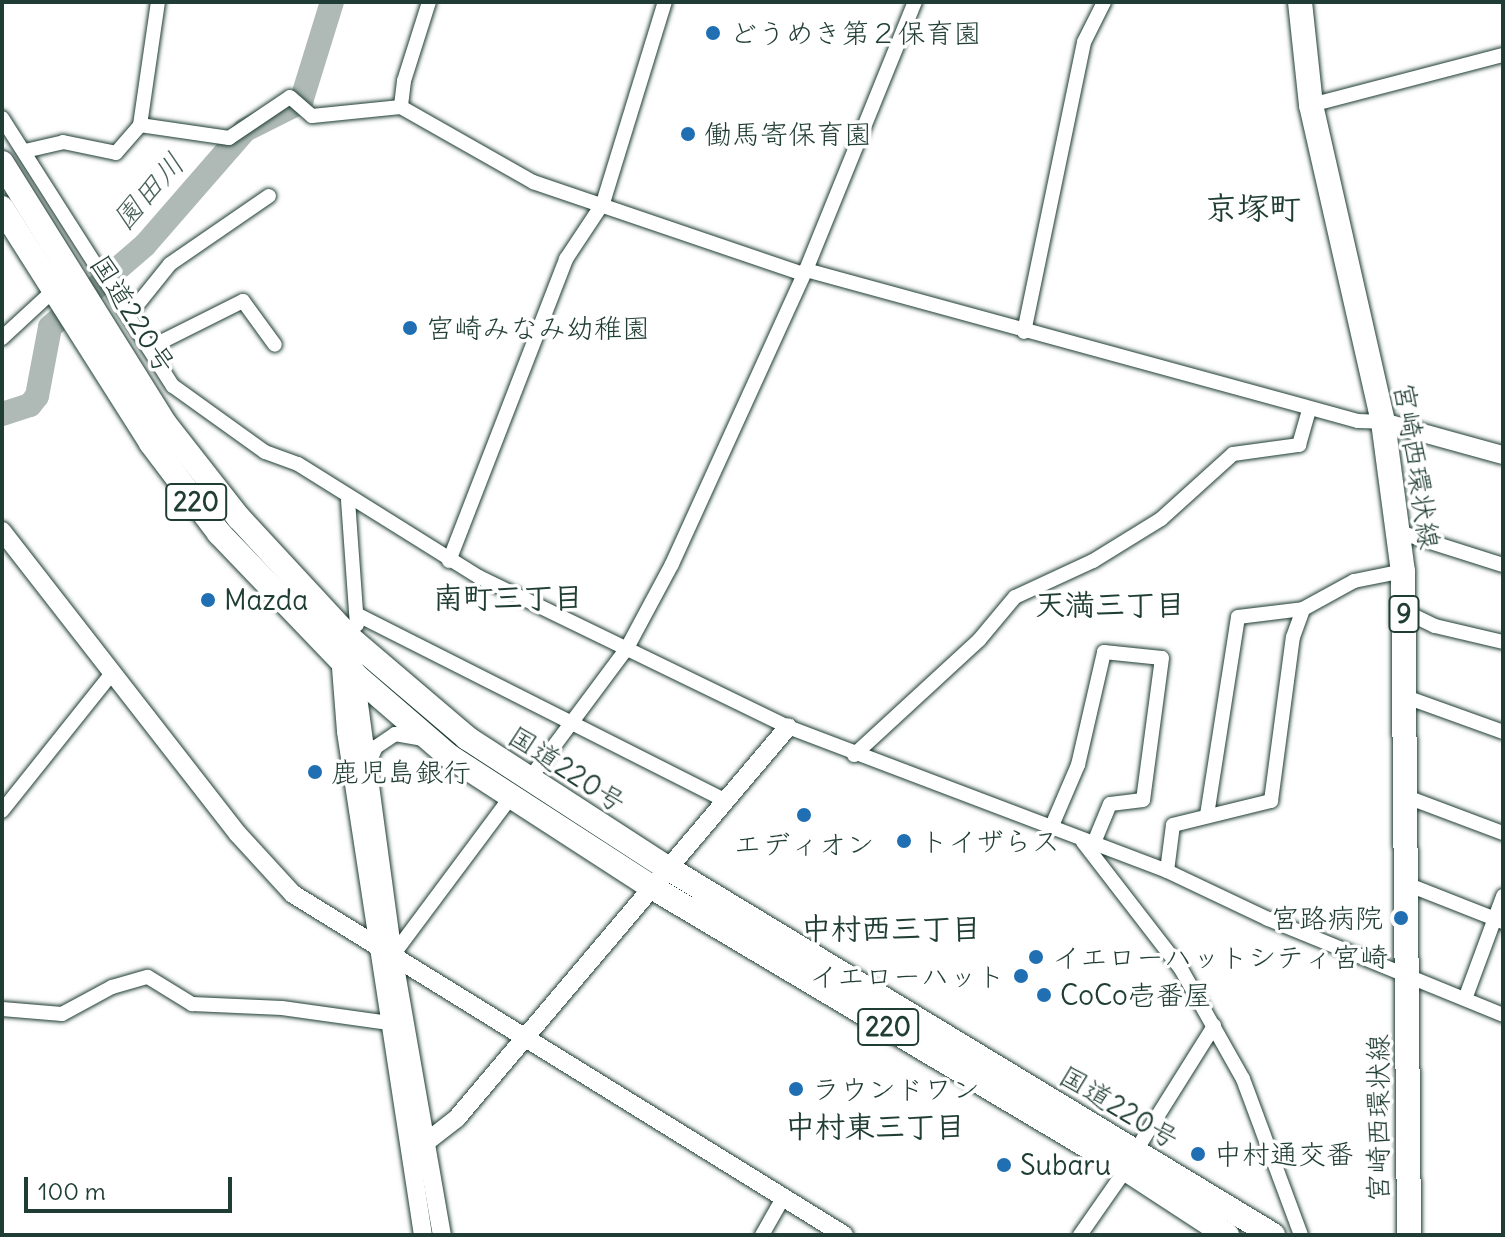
<!DOCTYPE html>
<html>
<head>
<meta charset="utf-8">
<style>
  body { margin:0 }
  #map { position:relative; width:1505px; height:1237px; overflow:hidden; background:#fff; font-family:Delius,"Klee One",sans-serif }
  div>[style] { position:absolute }
  .river>* { height:24px; margin:-12px; padding:0 12px; transform-origin:12px; border-radius:12px; background:#afbab7 }
  .roads { filter:drop-shadow(0 0 2px #1f3d34) drop-shadow(0 0 2px #1f3d34) }
  .minor>* { height:14px; margin:-7px; padding:0 7px; transform-origin:7px; border-radius:7px; background:#fff }
  .tertiary>* { height:18px; margin:-9px; padding:0 9px; transform-origin:9px; border-radius:9px; background:#fff }
  .primary>* { height:24px; margin:-12px; padding:0 12px; transform-origin:12px; border-radius:12px; background:#fff }
  .trunk>* { height:24px; margin:-12px; padding:0 12px; transform-origin:12px; border-radius:12px; background:#fff }
  .dots>* { width:22px; height:22px; translate:-50% -50%; box-sizing:border-box; border:4px solid #fff; border-radius:50% }
  span { translate:-50% -50%; white-space:nowrap; text-align:center; line-height:1.15; -webkit-text-stroke:7px #fff; paint-order:stroke }
  .shield-label span { padding:2px 6px; background:#fff; border:2px solid; border-radius:6px; -webkit-text-stroke-width:0 }
  .shield-label { font-size:26px; color:#1f3d34; font-weight:700 }
  .poi-label { font-size:28px; color:#1f3d34 }
  .left { translate:0 -50%; text-align:left }
  .right { translate:-100% -50%; text-align:right }
  .street-label { font-size:28px; color:#1f3d34 }
  .water-label { font-size:30px; color:#4a625b; font-style:italic }
  .neighbourhood-label { font-size:30px; color:#1f3d34; font-weight:700 }
  .quarter-label { font-size:32px; color:#1f3d34; font-weight:700 }
  .frame { position:absolute; inset:0; border:4px solid #1f3d34; pointer-events:none }
  .scale { position:absolute; left:24px; top:1177px; width:208px; height:36px; box-sizing:border-box; border:4px solid #1f3d34; border-top:0; padding-left:10px; font-size:24px; line-height:28px; white-space:nowrap; color:#1f3d34; -webkit-text-stroke:6px #fff; paint-order:stroke }
</style>
</head>
<body>
<div id="map">
  <div class="river">
    <i style="left:2px;top:414px;width:29px;rotate:-18deg"></i>
    <i style="left:30px;top:405px;width:11px;rotate:-52deg"></i>
    <i style="left:37px;top:396px;width:70px;rotate:-79.3deg"></i>
    <i style="left:50px;top:327px;width:125px;rotate:-40.8deg"></i>
    <i style="left:145px;top:245px;width:152px;rotate:-49deg"></i>
    <i style="left:245px;top:130px;width:63px;rotate:-26.6deg"></i>
    <i style="left:301px;top:102px;width:105px;rotate:-72.8deg"></i>
  </div>
  <div class="roads">
    <div class="minor">
      <i style="left:429px;top:2px;width:83px;rotate:107.6deg"></i>
      <i style="left:404px;top:81px;width:26px;rotate:97deg"></i>
      <i style="left:401px;top:107px;width:152px;rotate:29.6deg"></i>
      <i style="left:533px;top:182px;width:285px;rotate:18.8deg"></i>
      <i style="left:803px;top:274px;width:5px;rotate:-53deg"></i>
      <i style="left:806px;top:270px;width:572px;rotate:15.3deg"></i>
      <i style="left:1358px;top:421px;width:25px;rotate:2deg"></i>
      <i style="left:1311px;top:105px;width:198px;rotate:-14.6deg"></i>
      <i style="left:2px;top:118px;width:318px;rotate:57.5deg"></i>
      <i style="left:173px;top:386px;width:113px;rotate:35.7deg"></i>
      <i style="left:265px;top:452px;width:35px;rotate:20deg"></i>
      <i style="left:298px;top:464px;width:213px;rotate:32deg"></i>
      <i style="left:479px;top:577px;width:343px;rotate:25.9deg"></i>
      <i style="left:788px;top:727px;width:405px;rotate:20.8deg"></i>
      <i style="left:1167px;top:871px;width:112px;rotate:25.4deg"></i>
      <i style="left:1268px;top:919px;width:254px;rotate:22.2deg"></i>
      <i style="left:140px;top:125px;width:90px;rotate:8.3deg"></i>
      <i style="left:229px;top:138px;width:73px;rotate:-33.9deg"></i>
      <i style="left:290px;top:97px;width:29px;rotate:41deg"></i>
      <i style="left:312px;top:116px;width:89px;rotate:-5.8deg"></i>
      <i style="left:25px;top:151px;width:39px;rotate:-13deg"></i>
      <i style="left:63px;top:142px;width:54px;rotate:11.7deg"></i>
      <i style="left:116px;top:153px;width:37px;rotate:-49deg"></i>
      <i style="left:140px;top:125px;width:124px;rotate:-81.7deg"></i>
      <i style="left:129px;top:315px;width:65px;rotate:-51.2deg"></i>
      <i style="left:170px;top:264px;width:120px;rotate:-34.5deg"></i>
      <i style="left:1024px;top:332px;width:296px;rotate:-78.3deg"></i>
      <i style="left:1084px;top:42px;width:45px;rotate:-63.4deg"></i>
      <i style="left:2px;top:338px;width:69px;rotate:-42.7deg"></i>
      <i style="left:149px;top:348px;width:105px;rotate:-26.6deg"></i>
      <i style="left:243px;top:301px;width:54px;rotate:54deg"></i>
      <i style="left:348px;top:500px;width:125px;rotate:85.9deg"></i>
      <i style="left:1399px;top:532px;width:109px;rotate:17.6deg"></i>
      <i style="left:449px;top:561px;width:324px;rotate:-68.8deg"></i>
      <i style="left:566px;top:259px;width:67px;rotate:-56.5deg"></i>
      <i style="left:603px;top:203px;width:210px;rotate:-72.9deg"></i>
      <i style="left:1404px;top:611px;width:34px;rotate:26deg"></i>
      <i style="left:1435px;top:626px;width:70px;rotate:13.2deg"></i>
      <i style="left:360px;top:616px;width:407px;rotate:26.8deg"></i>
      <i style="left:1406px;top:697px;width:103px;rotate:19.8deg"></i>
      <i style="left:854px;top:755px;width:170px;rotate:-42.6deg"></i>
      <i style="left:979px;top:640px;width:56px;rotate:-50.1deg"></i>
      <i style="left:1015px;top:597px;width:86px;rotate:-24.8deg"></i>
      <i style="left:1093px;top:561px;width:80px;rotate:-31.7deg"></i>
      <i style="left:1161px;top:519px;width:97px;rotate:-42.1deg"></i>
      <i style="left:1233px;top:454px;width:67px;rotate:-7.8deg"></i>
      <i style="left:1299px;top:445px;width:37px;rotate:-74deg"></i>
      <i style="left:367px;top:767px;width:22px;rotate:-66deg"></i>
      <i style="left:376px;top:747px;width:23px;rotate:-34deg"></i>
      <i style="left:395px;top:734px;width:29px;rotate:10deg"></i>
      <i style="left:528px;top:781px;width:166px;rotate:-53.3deg"></i>
      <i style="left:627px;top:648px;width:95px;rotate:-61.8deg"></i>
      <i style="left:672px;top:564px;width:323px;rotate:-65.5deg"></i>
      <i style="left:806px;top:270px;width:289px;rotate:-67.9deg"></i>
      <i style="left:1407px;top:797px;width:103px;rotate:20.6deg"></i>
      <i style="left:2px;top:811px;width:178px;rotate:-51.4deg"></i>
      <i style="left:1207px;top:815px;width:200px;rotate:-81.1deg"></i>
      <i style="left:1238px;top:617px;width:65px;rotate:-7deg"></i>
      <i style="left:1303px;top:609px;width:58px;rotate:-28.8deg"></i>
      <i style="left:1354px;top:581px;width:50px;rotate:-11.5deg"></i>
      <i style="left:1051px;top:828px;width:69px;rotate:-66.8deg"></i>
      <i style="left:1078px;top:765px;width:116px;rotate:-77deg"></i>
      <i style="left:1104px;top:652px;width:58px;rotate:5.9deg"></i>
      <i style="left:1162px;top:658px;width:143px;rotate:97.6deg"></i>
      <i style="left:1143px;top:800px;width:33px;rotate:173deg"></i>
      <i style="left:1110px;top:804px;width:44px;rotate:112.5deg"></i>
      <i style="left:1083px;top:842px;width:160px;rotate:52.3deg"></i>
      <i style="left:1181px;top:969px;width:126px;rotate:60.6deg"></i>
      <i style="left:1243px;top:1079px;width:166px;rotate:69.6deg"></i>
      <i style="left:1167px;top:871px;width:46px;rotate:-82.6deg"></i>
      <i style="left:1173px;top:825px;width:101px;rotate:-13.8deg"></i>
      <i style="left:1271px;top:801px;width:165px;rotate:-82.4deg"></i>
      <i style="left:1293px;top:637px;width:30px;rotate:-70deg"></i>
      <i style="left:1409px;top:885px;width:101px;rotate:21.5deg"></i>
      <i style="left:393px;top:955px;width:196px;rotate:-53.3deg"></i>
      <i style="left:1465px;top:999px;width:110px;rotate:-69.7deg"></i>
      <i style="left:2px;top:1009px;width:60px;rotate:4.8deg"></i>
      <i style="left:62px;top:1014px;width:57px;rotate:-28.4deg"></i>
      <i style="left:112px;top:987px;width:37px;rotate:-16deg"></i>
      <i style="left:148px;top:977px;width:52px;rotate:31.5deg"></i>
      <i style="left:192px;top:1004px;width:90px;rotate:2.5deg"></i>
      <i style="left:282px;top:1008px;width:108px;rotate:8deg"></i>
      <i style="left:1135px;top:1152px;width:149px;rotate:-57.9deg"></i>
      <i style="left:762px;top:1235px;width:43px;rotate:-60.4deg"></i>
      <i style="left:1080px;top:1235px;width:80px;rotate:-55.1deg"></i>
    </div>
    <div class="tertiary">
      <i style="left:1383px;top:422px;width:124px;rotate:15.4deg"></i>
      <i style="left:2px;top:531px;width:384px;rotate:52.1deg"></i>
      <i style="left:238px;top:834px;width:81px;rotate:47.5deg"></i>
      <i style="left:293px;top:894px;width:648px;rotate:31.75deg"></i>
      <i style="left:340px;top:655px;width:77px;rotate:85.5deg"></i>
      <i style="left:346px;top:732px;width:509px;rotate:81.3deg"></i>
      <i style="left:354px;top:667px;width:291px;rotate:82.3deg"></i>
      <i style="left:393px;top:955px;width:284px;rotate:80.1deg"></i>
      <i style="left:429px;top:1140px;width:36px;rotate:-38deg"></i>
      <i style="left:457px;top:1118px;width:512px;rotate:-49.75deg"></i>
    </div>
    <div class="primary">
      <i style="left:1300px;top:2px;width:104px;rotate:83.9deg"></i>
      <i style="left:1311px;top:105px;width:325px;rotate:77.2deg"></i>
      <i style="left:1383px;top:422px;width:150px;rotate:82.4deg"></i>
      <i style="left:1403px;top:571px;width:664px;rotate:89.48deg"></i>
    </div>
    <div class="trunk">
      <i style="left:2px;top:163px;width:309px;rotate:58deg"></i>
      <i style="left:166px;top:425px;width:118px;rotate:51.9deg"></i>
      <i style="left:239px;top:518px;width:166px;rotate:47.2deg"></i>
      <i style="left:352px;top:640px;width:151px;rotate:40.4deg"></i>
      <i style="left:467px;top:738px;width:237px;rotate:33deg"></i>
      <i style="left:666px;top:867px;width:710px;rotate:31.23deg"></i>
      <i style="left:2px;top:208px;width:278px;rotate:57.6deg"></i>
      <i style="left:151px;top:443px;width:113px;rotate:52.9deg"></i>
      <i style="left:219px;top:533px;width:197px;rotate:46.2deg"></i>
      <i style="left:355px;top:675px;width:124px;rotate:40.8deg"></i>
      <i style="left:449px;top:756px;width:239px;rotate:32.9deg"></i>
      <i style="left:650px;top:886px;width:554px;rotate:30.73deg"></i>
      <i style="left:1126px;top:1169px;width:121px;rotate:33.2deg"></i>
    </div>
  </div>
  <div class="dots">
    <i style="left:713px;top:33px;background:#1f6fb2"></i>
    <i style="left:688px;top:134px;background:#1f6fb2"></i>
    <i style="left:410px;top:328px;background:#1f6fb2"></i>
    <i style="left:208px;top:600px;background:#1f6fb2"></i>
    <i style="left:315px;top:772px;background:#1f6fb2"></i>
    <i style="left:804px;top:815px;background:#1f6fb2"></i>
    <i style="left:904px;top:841px;background:#1f6fb2"></i>
    <i style="left:1401px;top:918px;background:#1f6fb2"></i>
    <i style="left:1036px;top:957px;background:#1f6fb2"></i>
    <i style="left:1021px;top:976px;background:#1f6fb2"></i>
    <i style="left:1044px;top:995px;background:#1f6fb2"></i>
    <i style="left:796px;top:1089px;background:#1f6fb2"></i>
    <i style="left:1198px;top:1154px;background:#1f6fb2"></i>
    <i style="left:1004px;top:1165px;background:#1f6fb2"></i>
  </div>
  <div class="shield-label">
    <span style="left:196px;top:502px">220</span>
    <span style="left:1404px;top:614px">9</span>
    <span style="left:888px;top:1027px">220</span>
  </div>
  <div class="poi-label">
    <span class="left" style="left:729px;top:33px">どうめき第２保育園</span>
    <span class="left" style="left:704px;top:134px">働馬寄保育園</span>
    <span class="left" style="left:426px;top:328px">宮崎みなみ幼稚園</span>
    <span class="left" style="left:224px;top:600px">Mazda</span>
    <span class="left" style="left:331px;top:772px">鹿児島銀行</span>
    <span class="left" style="left:920px;top:841px">トイザらス</span>
    <span style="left:804px;top:844px">エディオン</span>
    <span class="right" style="left:1383px;top:918px">宮路病院</span>
    <span class="left" style="left:1052px;top:957px">イエローハットシティ宮崎</span>
    <span class="right" style="left:1005px;top:976px">イエローハット</span>
    <span class="left" style="left:1060px;top:995px">CoCo壱番屋</span>
    <span class="left" style="left:812px;top:1089px">ラウンドワン</span>
    <span class="left" style="left:1214px;top:1154px">中村通交番</span>
    <span class="left" style="left:1020px;top:1165px">Subaru</span>
  </div>
  <div class="street-label">
    <span style="left:133px;top:314px;rotate:58deg">国道220号</span>
    <span style="left:1417px;top:466px;rotate:81deg">宮崎西環状線</span>
    <span style="left:567px;top:769px;rotate:33deg">国道220号</span>
    <span style="left:1119px;top:1107px;rotate:31deg">国道220号</span>
    <span style="left:1378px;top:1118px;rotate:-90deg">宮崎西環状線</span>
  </div>
  <div class="water-label">
    <span style="left:148px;top:191px;rotate:-48deg">園田川</span>
  </div>
  <div class="neighbourhood-label">
    <span style="left:508px;top:597px">南町三丁目</span>
    <span style="left:1110px;top:604px">天満三丁目</span>
    <span style="left:891px;top:928px">中村西三丁目</span>
    <span style="left:875px;top:1126px">中村東三丁目</span>
  </div>
  <div class="quarter-label">
    <span style="left:1253px;top:208px">京塚町</span>
  </div>
  <div class="frame"></div>
  <div class="scale">100 m</div>
</div>
</body>
</html>
